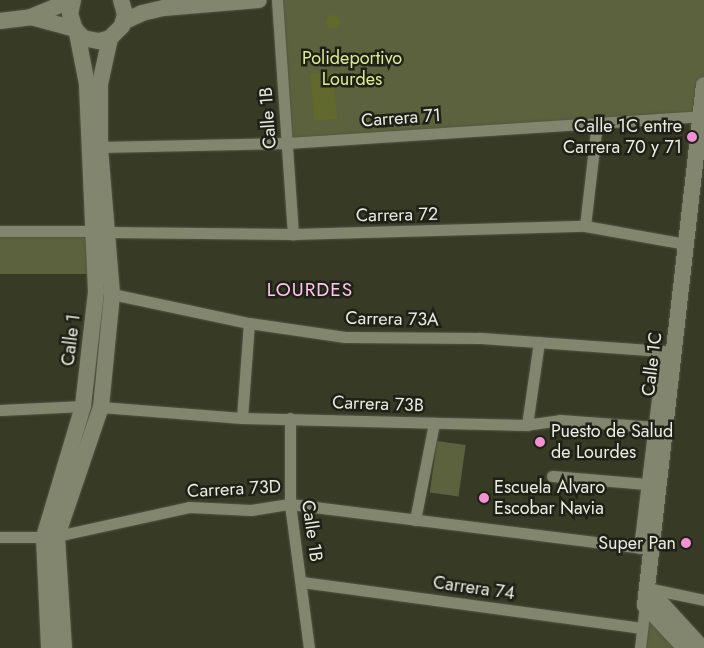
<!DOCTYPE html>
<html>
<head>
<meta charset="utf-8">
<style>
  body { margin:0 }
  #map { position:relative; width:704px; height:648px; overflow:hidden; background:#373a25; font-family:Jost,sans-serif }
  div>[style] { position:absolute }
  .green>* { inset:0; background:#5c623d; transform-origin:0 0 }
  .water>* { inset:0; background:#616a2c; transform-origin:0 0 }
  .round { border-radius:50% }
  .roads { filter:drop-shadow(0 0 1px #535644) drop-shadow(0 0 1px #535644) }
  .street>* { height:11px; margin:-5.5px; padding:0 5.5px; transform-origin:5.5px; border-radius:5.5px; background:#82866f }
  .secondary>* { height:16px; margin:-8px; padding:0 8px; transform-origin:8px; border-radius:8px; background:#82866f }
  .dots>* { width:14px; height:14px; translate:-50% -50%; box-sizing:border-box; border:2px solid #1f2017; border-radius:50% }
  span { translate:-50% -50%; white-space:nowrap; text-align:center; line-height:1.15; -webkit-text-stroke:5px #1f2017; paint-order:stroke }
  .park-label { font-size:18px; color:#ddec91 }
  .street-label { font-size:18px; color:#e9ecdf }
  .poi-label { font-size:18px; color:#e9ecdf }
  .right { translate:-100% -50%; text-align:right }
  .left { translate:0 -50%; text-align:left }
  .neighbourhood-label { font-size:19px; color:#ffc6eb; letter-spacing:1px }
</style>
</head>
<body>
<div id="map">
  <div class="green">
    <i style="clip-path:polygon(277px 0,704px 0,704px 85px,700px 116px,287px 143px)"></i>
    <i style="left:0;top:231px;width:92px;height:43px"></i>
    <i style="left:437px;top:441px;width:29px;height:52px;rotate:8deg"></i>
    <i style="clip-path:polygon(645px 605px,685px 648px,640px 648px)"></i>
  </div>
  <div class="water">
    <i class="round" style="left:326px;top:15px;width:14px;height:14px"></i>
    <i style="left:333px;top:72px;width:47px;height:23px;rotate:85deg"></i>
  </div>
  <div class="roads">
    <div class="street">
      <i style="left:277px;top:0;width:235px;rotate:86.1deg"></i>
      <i style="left:100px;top:147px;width:187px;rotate:-1.2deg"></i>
      <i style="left:287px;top:143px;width:418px;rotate:-3.7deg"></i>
      <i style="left:585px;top:226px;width:105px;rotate:-83.4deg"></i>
      <i style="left:0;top:231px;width:92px"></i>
      <i style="left:107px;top:232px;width:186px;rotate:0.6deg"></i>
      <i style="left:293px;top:234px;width:292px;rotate:-1.6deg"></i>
      <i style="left:585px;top:226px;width:103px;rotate:10.1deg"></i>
      <i style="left:112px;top:294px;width:140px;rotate:12deg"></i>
      <i style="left:249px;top:323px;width:97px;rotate:8.3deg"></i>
      <i style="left:345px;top:337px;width:135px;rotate:0.4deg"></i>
      <i style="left:480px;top:338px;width:195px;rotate:4.1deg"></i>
      <i style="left:101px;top:407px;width:141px;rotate:4.5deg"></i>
      <i style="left:242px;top:418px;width:283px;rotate:1.4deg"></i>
      <i style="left:525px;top:425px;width:35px;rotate:-8deg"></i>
      <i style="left:560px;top:420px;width:95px;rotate:4.2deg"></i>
      <i style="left:0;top:410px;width:83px;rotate:-2.8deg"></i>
      <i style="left:242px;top:418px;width:95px;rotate:-85.8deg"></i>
      <i style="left:290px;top:418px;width:86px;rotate:90deg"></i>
      <i style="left:290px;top:504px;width:145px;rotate:82.5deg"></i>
      <i style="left:527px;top:425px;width:84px;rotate:-81.8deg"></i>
      <i style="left:552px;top:476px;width:95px;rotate:4.8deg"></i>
      <i style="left:415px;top:520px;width:99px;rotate:-78.9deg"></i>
      <i style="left:57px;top:536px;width:135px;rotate:-12.4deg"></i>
      <i style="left:189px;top:507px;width:62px;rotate:2.8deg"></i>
      <i style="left:251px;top:510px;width:39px;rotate:-9deg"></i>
      <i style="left:290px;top:504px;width:364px;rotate:7.1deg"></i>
      <i style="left:0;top:537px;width:44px"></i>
      <i style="left:639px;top:548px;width:198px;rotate:-83.1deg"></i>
      <i style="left:302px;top:582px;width:343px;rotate:7.7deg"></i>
      <i style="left:647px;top:588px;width:58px;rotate:11.9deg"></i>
      <i style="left:640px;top:648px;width:43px;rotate:-83.4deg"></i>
    </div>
    <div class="secondary">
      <i style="left:73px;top:0;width:14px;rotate:102deg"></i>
      <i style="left:70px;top:14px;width:16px;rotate:72deg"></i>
      <i style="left:75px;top:29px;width:12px;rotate:48deg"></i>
      <i style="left:83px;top:38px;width:16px;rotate:11deg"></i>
      <i style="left:99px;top:41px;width:11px;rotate:-15deg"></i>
      <i style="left:110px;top:38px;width:17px;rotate:-45deg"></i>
      <i style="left:122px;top:26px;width:12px;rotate:-76deg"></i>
      <i style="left:125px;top:14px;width:15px;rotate:-106deg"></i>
      <i style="left:31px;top:17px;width:46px;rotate:15.3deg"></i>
      <i style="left:0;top:21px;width:31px;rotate:-7deg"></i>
      <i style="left:31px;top:17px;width:44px;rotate:-22.5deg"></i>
      <i style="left:123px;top:22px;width:21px;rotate:-25deg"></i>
      <i style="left:142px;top:13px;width:23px;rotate:-13deg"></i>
      <i style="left:164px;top:8px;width:95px;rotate:-4.8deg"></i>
      <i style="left:647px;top:588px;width:81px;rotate:47.5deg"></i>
      <i style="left:49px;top:648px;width:111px;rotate:-92.6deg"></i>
      <i style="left:44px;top:537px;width:137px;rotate:-73.4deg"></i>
      <i style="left:83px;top:406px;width:115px;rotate:-83.5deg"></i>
      <i style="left:96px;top:292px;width:208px;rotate:-92.5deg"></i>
      <i style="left:87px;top:84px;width:52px;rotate:-101.1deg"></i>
      <i style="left:64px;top:648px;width:112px;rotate:-93.6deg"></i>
      <i style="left:57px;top:536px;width:136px;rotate:-71.2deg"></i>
      <i style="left:101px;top:407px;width:114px;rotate:-84.4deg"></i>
      <i style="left:112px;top:294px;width:147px;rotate:-94.7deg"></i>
      <i style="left:100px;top:147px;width:63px;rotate:-90deg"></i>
      <i style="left:100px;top:84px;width:47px;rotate:-77.7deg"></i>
      <i style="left:685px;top:648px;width:59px;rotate:-132.9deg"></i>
      <i style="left:645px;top:605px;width:523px;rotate:-83.53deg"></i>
    </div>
  </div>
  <div class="dots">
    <i style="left:692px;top:137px;background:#f491d4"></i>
    <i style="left:540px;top:442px;background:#f491d4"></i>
    <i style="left:484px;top:498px;background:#f491d4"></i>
    <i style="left:686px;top:543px;background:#f491d4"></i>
  </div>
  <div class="park-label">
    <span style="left:352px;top:69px">Polideportivo<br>Lourdes</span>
  </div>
  <div class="street-label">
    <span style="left:268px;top:118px;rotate:-94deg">Calle 1B</span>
    <span style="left:401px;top:118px;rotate:-4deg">Carrera 71</span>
    <span style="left:397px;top:215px;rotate:-1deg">Carrera 72</span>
    <span style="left:392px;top:319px;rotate:1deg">Carrera 73A</span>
    <span style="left:71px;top:340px;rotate:-83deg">Calle 1</span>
    <span style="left:652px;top:364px;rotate:-83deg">Calle 1C</span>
    <span style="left:378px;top:404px;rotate:2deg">Carrera 73B</span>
    <span style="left:234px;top:489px;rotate:-3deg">Carrera 73D</span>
    <span style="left:312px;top:531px;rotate:82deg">Calle 1B</span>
    <span style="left:474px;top:588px;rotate:8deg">Carrera 74</span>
  </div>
  <div class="poi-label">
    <span class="right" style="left:682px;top:137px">Calle 1C entre<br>Carrera 70 y 71</span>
    <span class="left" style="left:551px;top:442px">Puesto de Salud<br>de Lourdes</span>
    <span class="left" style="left:494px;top:498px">Escuela Alvaro<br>Escobar Navia</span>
    <span class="right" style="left:676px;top:543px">Super Pan</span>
  </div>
  <div class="neighbourhood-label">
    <span style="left:310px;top:290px">LOURDES</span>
  </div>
</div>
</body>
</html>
